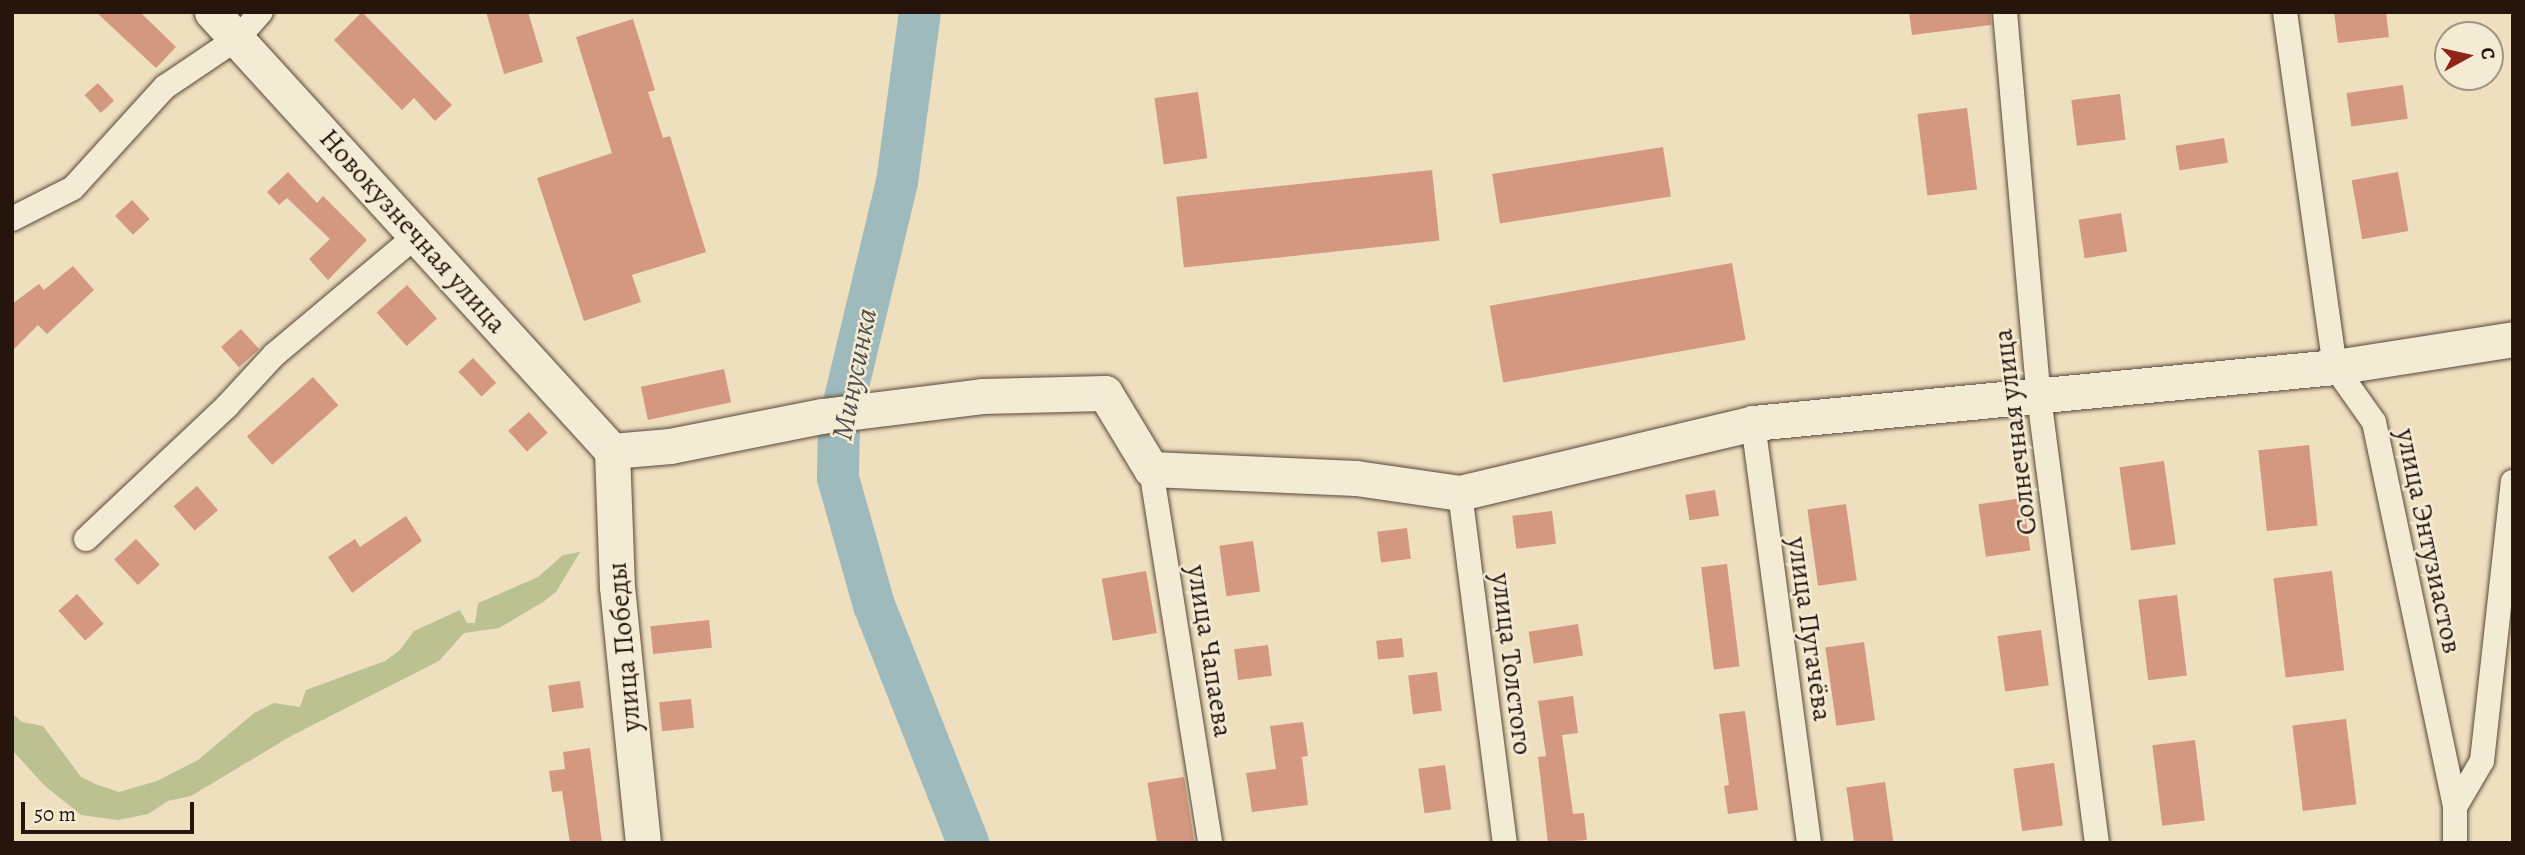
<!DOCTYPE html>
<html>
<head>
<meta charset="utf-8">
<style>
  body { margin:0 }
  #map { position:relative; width:2525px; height:855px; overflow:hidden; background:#eee0bf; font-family:Alegreya,serif }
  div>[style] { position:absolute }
  .green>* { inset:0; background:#bbc190 }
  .river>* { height:42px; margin:-21px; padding:0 21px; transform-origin:21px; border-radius:21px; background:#9fbabd }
  .building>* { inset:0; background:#d4977f; transform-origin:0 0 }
  .roads { filter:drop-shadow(0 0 2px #58483a) drop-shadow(0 0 2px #58483a) }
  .street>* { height:24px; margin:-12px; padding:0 12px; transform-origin:12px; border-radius:12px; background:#f4ebd5 }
  .secondary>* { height:35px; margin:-17.5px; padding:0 17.5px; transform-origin:17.5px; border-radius:17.5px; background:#f4ebd5 }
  span { translate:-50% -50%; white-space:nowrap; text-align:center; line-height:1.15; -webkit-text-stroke:5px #f4ebd5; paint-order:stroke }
  .street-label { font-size:28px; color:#26150d }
  .water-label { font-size:30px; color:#504f4b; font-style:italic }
  .frame { position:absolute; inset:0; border:14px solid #26150d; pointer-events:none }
  .north { position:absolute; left:2434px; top:21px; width:70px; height:70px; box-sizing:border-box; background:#f4ebd5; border:2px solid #a29585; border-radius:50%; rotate:82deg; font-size:19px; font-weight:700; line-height:28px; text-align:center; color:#26150d }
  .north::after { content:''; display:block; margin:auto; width:24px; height:32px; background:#8f2418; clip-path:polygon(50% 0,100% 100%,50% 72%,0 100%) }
  .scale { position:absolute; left:21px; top:802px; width:173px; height:32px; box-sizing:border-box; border:4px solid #26150d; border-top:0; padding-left:9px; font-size:21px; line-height:24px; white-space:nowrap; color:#26150d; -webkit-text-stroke:5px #f4ebd5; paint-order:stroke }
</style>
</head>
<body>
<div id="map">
  <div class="green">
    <i style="clip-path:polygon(580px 552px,556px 592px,543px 602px,499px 628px,464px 633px,439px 661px,291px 736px,191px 796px,168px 801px,148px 814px,118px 820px,81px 815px,44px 785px,12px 750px,12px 713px,22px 722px,43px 726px,81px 777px,98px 785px,119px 792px,157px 781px,198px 760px,254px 713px,274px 703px,300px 707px,306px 690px,385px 661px,400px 650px,414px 631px,460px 610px,467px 623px,475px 623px,478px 603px,538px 577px,563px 555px)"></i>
  </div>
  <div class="river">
    <i style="left:920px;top:12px;width:172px;rotate:97.7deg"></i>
    <i style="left:897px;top:182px;width:249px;rotate:103.5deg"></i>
    <i style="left:839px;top:424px;width:54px;rotate:91.1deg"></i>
    <i style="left:838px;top:478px;width:132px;rotate:74.2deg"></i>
    <i style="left:874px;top:605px;width:256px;rotate:68.4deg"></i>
  </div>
  <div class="building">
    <i style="clip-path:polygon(96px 12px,140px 12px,176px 47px,156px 68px)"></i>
    <i style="clip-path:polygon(362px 12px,452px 105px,435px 121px,414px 98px,402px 110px,334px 40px)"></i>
    <i style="clip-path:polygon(486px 12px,528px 12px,543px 62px,504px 74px)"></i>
    <i style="clip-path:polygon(1909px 12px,1990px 12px,1991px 25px,1912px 35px)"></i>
    <i style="clip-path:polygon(2334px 12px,2386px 12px,2389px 37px,2338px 43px)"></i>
    <i style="clip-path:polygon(633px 19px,655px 90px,648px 92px,663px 138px,670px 136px,706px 252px,632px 275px,641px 302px,584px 321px,537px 178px,612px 153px,576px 37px)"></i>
    <i style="left:98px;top:83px;width:24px;height:18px;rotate:48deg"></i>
    <i style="left:2403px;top:85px;width:34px;height:57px;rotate:82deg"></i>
    <i style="left:1198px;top:92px;width:67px;height:44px;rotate:82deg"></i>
    <i style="left:2120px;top:94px;width:46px;height:49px;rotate:83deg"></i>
    <i style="left:1967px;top:108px;width:82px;height:50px;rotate:83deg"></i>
    <i style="left:2224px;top:138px;width:25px;height:49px;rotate:81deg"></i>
    <i style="left:1663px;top:147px;width:50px;height:173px;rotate:81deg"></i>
    <i style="left:1432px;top:170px;width:71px;height:257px;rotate:84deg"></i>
    <i style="clip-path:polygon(288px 172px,317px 203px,323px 196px,367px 240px,328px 280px,309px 259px,330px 239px,287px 198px,279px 205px,267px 192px)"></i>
    <i style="left:2398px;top:172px;width:60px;height:47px;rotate:80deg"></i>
    <i style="left:132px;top:200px;width:26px;height:23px;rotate:47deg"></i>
    <i style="left:2121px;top:213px;width:39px;height:43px;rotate:81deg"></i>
    <i style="left:1732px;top:263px;width:78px;height:246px;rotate:80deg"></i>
    <i style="clip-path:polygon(73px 266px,94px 290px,47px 334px,38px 325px,12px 351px,12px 304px,39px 284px,44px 290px)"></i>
    <i style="left:407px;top:285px;width:45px;height:41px;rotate:48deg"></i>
    <i style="left:241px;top:329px;width:27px;height:27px;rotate:48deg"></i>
    <i style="left:473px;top:358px;width:34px;height:20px;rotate:47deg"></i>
    <i style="left:724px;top:369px;width:34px;height:85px;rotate:78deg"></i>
    <i style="left:313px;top:377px;width:38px;height:89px;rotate:48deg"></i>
    <i style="left:529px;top:412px;width:28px;height:28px;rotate:48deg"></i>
    <i style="left:2309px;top:445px;width:81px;height:51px;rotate:84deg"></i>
    <i style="left:2164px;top:461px;width:84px;height:45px;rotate:82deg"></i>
    <i style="left:197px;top:486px;width:32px;height:31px;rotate:49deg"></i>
    <i style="left:1715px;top:490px;width:26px;height:30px;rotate:81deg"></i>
    <i style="left:2023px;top:498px;width:53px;height:45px;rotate:82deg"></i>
    <i style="left:1846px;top:504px;width:77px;height:39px;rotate:82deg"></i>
    <i style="left:1552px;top:511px;width:33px;height:40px;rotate:83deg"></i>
    <i style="clip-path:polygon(406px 516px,422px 541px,352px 593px,328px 557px,355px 539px,360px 547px)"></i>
    <i style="left:1407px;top:528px;width:31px;height:30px;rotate:83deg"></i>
    <i style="left:136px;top:539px;width:35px;height:30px;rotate:47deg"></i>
    <i style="left:1253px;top:541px;width:51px;height:34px;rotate:82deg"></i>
    <i style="left:1727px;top:564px;width:103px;height:26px;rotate:83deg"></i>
    <i style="left:1146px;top:571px;width:63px;height:45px;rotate:80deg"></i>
    <i style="left:2332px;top:571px;width:100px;height:59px;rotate:83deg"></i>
    <i style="left:77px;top:594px;width:40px;height:25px;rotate:48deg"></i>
    <i style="left:2177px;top:595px;width:81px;height:39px;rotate:83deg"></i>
    <i style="left:709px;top:620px;width:28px;height:59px;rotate:84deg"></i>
    <i style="left:1578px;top:624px;width:32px;height:50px;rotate:81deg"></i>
    <i style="left:2041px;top:630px;width:56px;height:44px;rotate:82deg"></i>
    <i style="left:1402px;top:638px;width:19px;height:26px;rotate:84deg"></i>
    <i style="left:1864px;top:642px;width:79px;height:39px;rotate:82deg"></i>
    <i style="left:1268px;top:645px;width:31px;height:34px;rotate:83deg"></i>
    <i style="left:1437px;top:672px;width:39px;height:29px;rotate:83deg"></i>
    <i style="left:580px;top:681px;width:27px;height:32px;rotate:82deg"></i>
    <i style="clip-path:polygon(1573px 696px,1578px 733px,1562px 735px,1573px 814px,1584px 813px,1587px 840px,1548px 843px,1538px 757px,1546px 756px,1538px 701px)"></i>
    <i style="left:691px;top:699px;width:29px;height:32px;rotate:84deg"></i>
    <i style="clip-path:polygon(1745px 711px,1758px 810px,1728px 814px,1724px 786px,1729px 785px,1719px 714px)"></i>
    <i style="left:2346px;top:719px;width:86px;height:54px;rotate:83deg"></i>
    <i style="clip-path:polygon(1303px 722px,1308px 756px,1302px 757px,1308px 805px,1252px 812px,1246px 773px,1276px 769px,1270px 726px)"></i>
    <i style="left:2195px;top:740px;width:81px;height:43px;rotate:83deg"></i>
    <i style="clip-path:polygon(590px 748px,602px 843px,570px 843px,562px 791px,552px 792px,549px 771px,565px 769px,563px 752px)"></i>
    <i style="left:2054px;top:763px;width:63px;height:41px;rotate:82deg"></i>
    <i style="left:1445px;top:765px;width:45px;height:27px;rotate:82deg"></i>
    <i style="left:1184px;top:777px;width:67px;height:37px;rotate:81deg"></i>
    <i style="left:1885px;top:782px;width:62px;height:39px;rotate:82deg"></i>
  </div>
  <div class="roads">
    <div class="street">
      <i style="left:2005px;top:12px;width:386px;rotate:85deg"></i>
      <i style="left:2039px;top:397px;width:450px;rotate:82.6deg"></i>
      <i style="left:2285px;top:12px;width:359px;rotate:82deg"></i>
      <i style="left:2335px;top:367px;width:67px;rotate:54.7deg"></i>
      <i style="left:2374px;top:422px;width:393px;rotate:78.1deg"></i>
      <i style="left:2455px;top:807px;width:36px;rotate:90deg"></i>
      <i style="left:12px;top:219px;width:68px;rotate:-26.9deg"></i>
      <i style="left:73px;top:188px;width:137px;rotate:-47.7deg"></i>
      <i style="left:165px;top:87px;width:89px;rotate:-34deg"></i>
      <i style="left:239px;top:37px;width:33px;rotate:-49deg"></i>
      <i style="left:1753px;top:423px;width:424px;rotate:82.4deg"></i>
      <i style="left:1151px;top:469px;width:379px;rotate:81deg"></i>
      <i style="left:1460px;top:493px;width:353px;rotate:82.7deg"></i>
      <i style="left:86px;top:539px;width:194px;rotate:-43.3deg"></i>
      <i style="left:227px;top:406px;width:69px;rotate:-47.3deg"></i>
      <i style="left:274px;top:355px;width:187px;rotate:-40deg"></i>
      <i style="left:2455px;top:807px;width:53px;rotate:-59.6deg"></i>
      <i style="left:2482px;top:761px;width:281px;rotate:-83.7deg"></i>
    </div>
    <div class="secondary">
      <i style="left:212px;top:12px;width:594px;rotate:47.66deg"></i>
      <i style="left:612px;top:451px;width:58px;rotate:-4.9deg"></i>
      <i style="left:670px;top:446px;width:155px;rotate:-11.2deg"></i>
      <i style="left:822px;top:416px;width:161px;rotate:-7.1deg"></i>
      <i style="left:982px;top:396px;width:123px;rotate:-1.4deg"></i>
      <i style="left:1105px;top:393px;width:89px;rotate:58.8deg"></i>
      <i style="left:1151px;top:469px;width:205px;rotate:2.5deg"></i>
      <i style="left:1356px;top:478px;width:105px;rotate:8.2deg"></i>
      <i style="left:1460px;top:493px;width:301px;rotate:-13.4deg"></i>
      <i style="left:1753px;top:423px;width:585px;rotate:-5.5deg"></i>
      <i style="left:2335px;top:367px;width:180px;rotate:-8.9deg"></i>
      <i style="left:612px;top:451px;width:136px;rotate:87.9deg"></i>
      <i style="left:617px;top:587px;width:257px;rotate:84.2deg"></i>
    </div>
  </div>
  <div class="street-label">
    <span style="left:413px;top:231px;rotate:48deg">Новокузнечная улица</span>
    <span style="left:2015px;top:432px;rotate:-97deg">Солнечная улица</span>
    <span style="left:2429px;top:541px;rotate:78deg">улица Энтузиастов</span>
    <span style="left:1810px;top:629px;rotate:82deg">улица Пугачёва</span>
    <span style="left:624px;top:647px;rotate:-95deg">улица Победы</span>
    <span style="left:1210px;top:651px;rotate:81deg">улица Чапаева</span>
    <span style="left:1512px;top:664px;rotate:83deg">улица Толстого</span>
  </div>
  <div class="water-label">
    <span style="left:854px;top:374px;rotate:-79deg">Минусинка</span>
  </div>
  <div class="frame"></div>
  <div class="north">С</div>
  <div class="scale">50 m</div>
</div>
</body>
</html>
